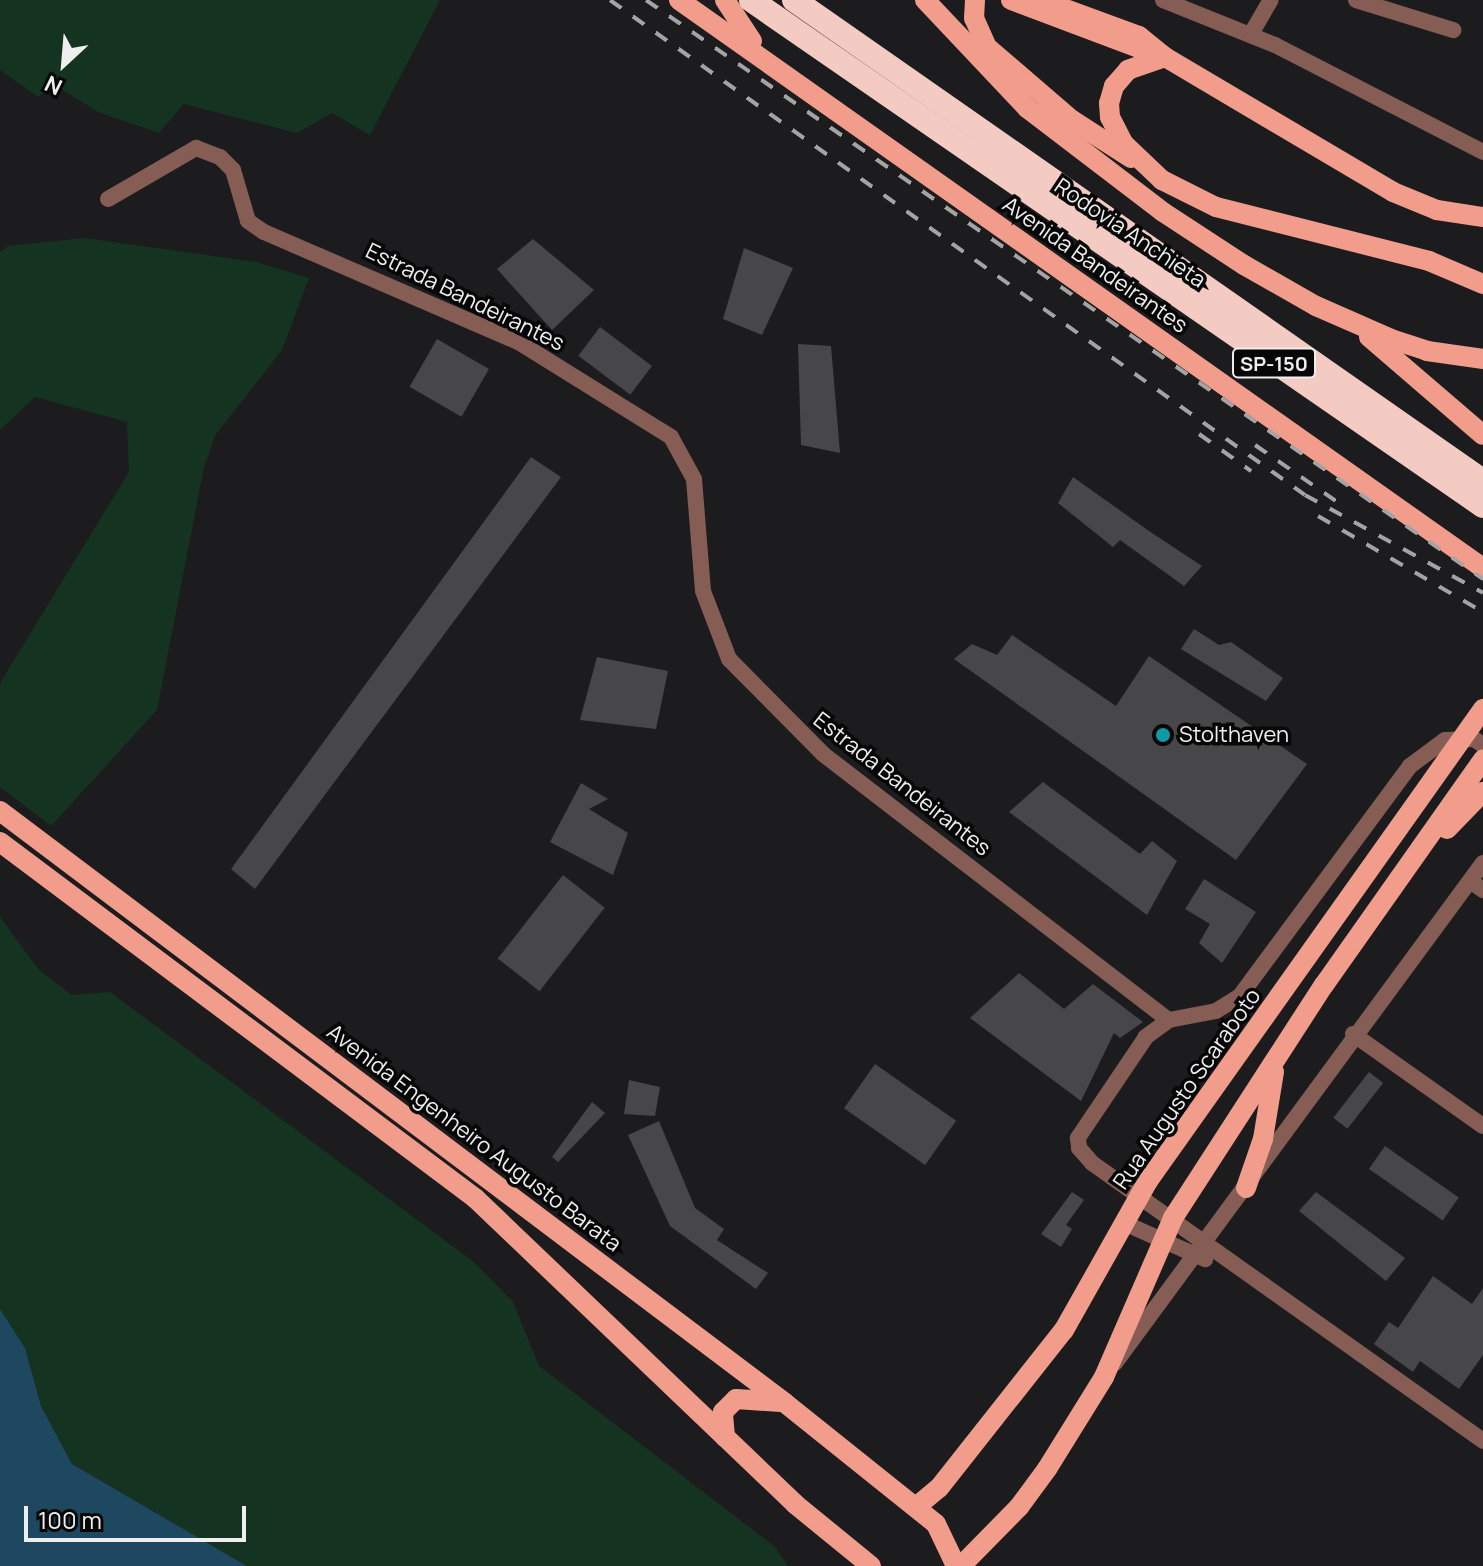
<!DOCTYPE html>
<html>
<head>
<meta charset="utf-8">
<style>
  body { margin:0 }
  #map { position:relative; width:1483px; height:1566px; overflow:hidden; background:#1c1c1e; font-family:Manrope,sans-serif }
  div>[style] { position:absolute }
  .green>* { inset:0; background:#153321 }
  .water>* { inset:0; background:#1e4760 }
  .building>* { inset:0; background:#474749; transform-origin:0 0 }
  .minor>* { height:16px; margin:-8px; padding:0 8px; transform-origin:8px; border-radius:8px; background:#855d54 }
  .major>* { height:20px; margin:-10px; padding:0 10px; transform-origin:10px; border-radius:10px; background:#f29d8c }
  .highway>* { height:24px; margin:-12px; padding:0 12px; transform-origin:12px; border-radius:12px; background:#f4cbc2 }
  .rail>* { height:4px; margin-top:-2px; transform-origin:0; background:repeating-linear-gradient(90deg,#a4a4a5 0 14px,transparent 0 28px) }
  .dots>* { width:22px; height:22px; translate:-50% -50%; box-sizing:border-box; border:4px solid #070708; border-radius:50% }
  span { translate:-50% -50%; white-space:nowrap; text-align:center; line-height:1.15; -webkit-text-stroke:7px #070708; paint-order:stroke }
  .shield-label span { padding:2px 6px; background:#070708; border:2px solid; border-radius:6px; -webkit-text-stroke-width:0 }
  .shield-label { font-size:20px; color:#efeff0; font-weight:700 }
  .street-label { font-size:22px; color:#efeff0 }
  .poi-label { font-size:22px; color:#efeff0 }
  .left { translate:0 -50%; text-align:left }
  .north { position:absolute; left:24px; top:24px; width:80px; height:80px; -webkit-text-stroke:6px #070708; paint-order:stroke; rotate:206deg; font-size:22px; font-weight:700; line-height:32px; text-align:center; color:#efeff0 }
  .north::after { content:''; display:block; margin:auto; width:28px; height:36px; background:#efeff0; clip-path:polygon(50% 0,100% 100%,50% 72%,0 100%) }
  .scale { position:absolute; left:24px; top:1506px; width:222px; height:36px; box-sizing:border-box; border:4px solid #efeff0; border-top:0; padding-left:10px; font-size:24px; line-height:28px; white-space:nowrap; color:#efeff0; -webkit-text-stroke:6px #070708; paint-order:stroke }
</style>
</head>
<body>
<div id="map">
  <div class="green">
    <i style="clip-path:polygon(0 0,440px 0,370px 135px,332px 113px,297px 133px,184px 104px,159px 133px,98px 112px,53px 84px,38px 97px,0 70px)"></i>
    <i style="clip-path:polygon(84px 238px,256px 262px,309px 278px,282px 350px,216px 434px,204px 467px,157px 710px,51px 826px,0 787px,0 683px,129px 472px,127px 422px,35px 397px,0 430px,0 252px,8px 246px)"></i>
    <i style="clip-path:polygon(0 917px,39px 970px,72px 995px,110px 992px,474px 1262px,513px 1302px,539px 1366px,774px 1546px,788px 1566px,247px 1566px,72px 1464px,41px 1406px,25px 1348px,0 1309px)"></i>
  </div>
  <div class="water">
    <i style="clip-path:polygon(0 1309px,25px 1348px,41px 1406px,72px 1464px,247px 1566px,0 1566px)"></i>
  </div>
  <div class="building">
    <i style="clip-path:polygon(533px 239px,594px 290px,552px 330px,497px 269px)"></i>
    <i style="clip-path:polygon(744px 248px,793px 268px,762px 335px,723px 319px)"></i>
    <i style="left:600px;top:327px;width:65px;height:36px;rotate:37deg"></i>
    <i style="left:437px;top:339px;width:60px;height:55px;rotate:30deg"></i>
    <i style="clip-path:polygon(798px 344px,831px 346px,840px 453px,801px 445px)"></i>
    <i style="clip-path:polygon(531px 457px,561px 477px,255px 889px,231px 869px)"></i>
    <i style="clip-path:polygon(1073px 477px,1149px 531px,1202px 566px,1184px 586px,1120px 540px,1113px 547px,1058px 503px)"></i>
    <i style="clip-path:polygon(1194px 629px,1219px 645px,1231px 642px,1283px 678px,1266px 701px,1181px 649px)"></i>
    <i style="clip-path:polygon(1012px 635px,1116px 706px,1149px 656px,1307px 764px,1236px 860px,954px 659px,972px 644px,997px 655px)"></i>
    <i style="clip-path:polygon(597px 657px,668px 671px,656px 729px,580px 720px)"></i>
    <i style="clip-path:polygon(1043px 782px,1140px 854px,1152px 841px,1177px 861px,1147px 915px,1009px 812px)"></i>
    <i style="clip-path:polygon(581px 783px,608px 799px,589px 809px,628px 833px,613px 875px,550px 842px)"></i>
    <i style="left:563px;top:875px;width:53px;height:106px;rotate:38deg"></i>
    <i style="clip-path:polygon(1204px 879px,1256px 912px,1222px 963px,1199px 943px,1210px 924px,1185px 909px)"></i>
    <i style="clip-path:polygon(1019px 973px,1064px 1009px,1093px 984px,1143px 1022px,1120px 1038px,1114px 1033px,1081px 1101px,970px 1018px)"></i>
    <i style="left:875px;top:1064px;width:99px;height:54px;rotate:35deg"></i>
    <i style="left:1369px;top:1072px;width:18px;height:58px;rotate:38deg"></i>
    <i style="clip-path:polygon(629px 1080px,660px 1087px,655px 1116px,624px 1114px)"></i>
    <i style="clip-path:polygon(592px 1102px,605px 1113px,558px 1162px,552px 1157px)"></i>
    <i style="clip-path:polygon(659px 1121px,695px 1208px,724px 1229px,717px 1240px,768px 1273px,756px 1289px,670px 1226px,628px 1135px)"></i>
    <i style="left:1385px;top:1146px;width:90px;height:28px;rotate:35deg"></i>
    <i style="clip-path:polygon(1072px 1192px,1084px 1200px,1066px 1225px,1072px 1229px,1061px 1247px,1041px 1234px)"></i>
    <i style="clip-path:polygon(1316px 1192px,1405px 1258px,1386px 1281px,1299px 1211px)"></i>
    <i style="clip-path:polygon(1433px 1276px,1472px 1304px,1483px 1288px,1483px 1355px,1459px 1389px,1420px 1361px,1413px 1372px,1374px 1344px,1389px 1322px,1398px 1328px)"></i>
  </div>
  <div class="minor">
    <i style="left:1163px;top:0;width:121px;rotate:21.9deg"></i>
    <i style="left:1275px;top:45px;width:234px;rotate:27.2deg"></i>
    <i style="left:1356px;top:0;width:102px;rotate:17.2deg"></i>
    <i style="left:1251px;top:34px;width:39px;rotate:-60deg"></i>
    <i style="left:108px;top:199px;width:102px;rotate:-30.1deg"></i>
    <i style="left:196px;top:148px;width:26px;rotate:21deg"></i>
    <i style="left:220px;top:157px;width:18px;rotate:45deg"></i>
    <i style="left:233px;top:170px;width:53px;rotate:73.6deg"></i>
    <i style="left:248px;top:221px;width:19px;rotate:35deg"></i>
    <i style="left:264px;top:232px;width:279px;rotate:23.4deg"></i>
    <i style="left:520px;top:343px;width:178px;rotate:31.9deg"></i>
    <i style="left:671px;top:437px;width:48px;rotate:61.3deg"></i>
    <i style="left:694px;top:479px;width:112px;rotate:85.4deg"></i>
    <i style="left:703px;top:591px;width:73px;rotate:69.1deg"></i>
    <i style="left:729px;top:659px;width:134px;rotate:45.3deg"></i>
    <i style="left:823px;top:754px;width:436px;rotate:37.6deg"></i>
    <i style="left:1483px;top:745px;width:11px;rotate:-146deg"></i>
    <i style="left:1474px;top:739px;width:29px;rotate:178deg"></i>
    <i style="left:1445px;top:740px;width:44px;rotate:143.4deg"></i>
    <i style="left:1410px;top:766px;width:286px;rotate:126.5deg"></i>
    <i style="left:1240px;top:996px;width:28px;rotate:148deg"></i>
    <i style="left:1216px;top:1011px;width:48px;rotate:169.2deg"></i>
    <i style="left:1169px;top:1020px;width:29px;rotate:144deg"></i>
    <i style="left:1146px;top:1037px;width:122px;rotate:124deg"></i>
    <i style="left:1078px;top:1138px;width:10px;rotate:84deg"></i>
    <i style="left:1079px;top:1148px;width:20px;rotate:49deg"></i>
    <i style="left:1092px;top:1163px;width:480px;rotate:35.4deg"></i>
    <i style="left:1470px;top:881px;width:16px;rotate:35deg"></i>
    <i style="left:1353px;top:1034px;width:159px;rotate:35.3deg"></i>
    <i style="left:1124px;top:1223px;width:89px;rotate:24deg"></i>
    <i style="left:1115px;top:1363px;width:621px;rotate:-53.65deg"></i>
  </div>
  <div class="major">
    <i style="left:679px;top:0;width:984px;rotate:35.24deg"></i>
    <i style="left:725px;top:0;width:49px;rotate:56.6deg"></i>
    <i style="left:925px;top:0;width:149px;rotate:46.6deg"></i>
    <i style="left:1027px;top:108px;width:171px;rotate:37.4deg"></i>
    <i style="left:1163px;top:212px;width:97px;rotate:33.2deg"></i>
    <i style="left:1244px;top:265px;width:83px;rotate:29.7deg"></i>
    <i style="left:1316px;top:306px;width:82px;rotate:23.7deg"></i>
    <i style="left:1391px;top:339px;width:38px;rotate:18deg"></i>
    <i style="left:1427px;top:351px;width:57px;rotate:8.1deg"></i>
    <i style="left:975px;top:0;width:18px;rotate:93deg"></i>
    <i style="left:974px;top:18px;width:32px;rotate:66deg"></i>
    <i style="left:987px;top:47px;width:112px;rotate:40.7deg"></i>
    <i style="left:1072px;top:120px;width:70px;rotate:32.8deg"></i>
    <i style="left:1011px;top:0;width:156px;rotate:20.6deg"></i>
    <i style="left:1041px;top:0;width:104px;rotate:20.2deg"></i>
    <i style="left:1139px;top:36px;width:33px;rotate:39deg"></i>
    <i style="left:1165px;top:57px;width:265px;rotate:30.6deg"></i>
    <i style="left:1393px;top:192px;width:48px;rotate:22.2deg"></i>
    <i style="left:1437px;top:210px;width:47px;rotate:8.7deg"></i>
    <i style="left:1165px;top:57px;width:39px;rotate:161deg"></i>
    <i style="left:1128px;top:70px;width:21px;rotate:131deg"></i>
    <i style="left:1114px;top:86px;width:18px;rotate:106deg"></i>
    <i style="left:1109px;top:103px;width:14px;rotate:86deg"></i>
    <i style="left:1110px;top:117px;width:29px;rotate:63deg"></i>
    <i style="left:1123px;top:143px;width:54px;rotate:43.5deg"></i>
    <i style="left:1162px;top:180px;width:60px;rotate:26.6deg"></i>
    <i style="left:1216px;top:207px;width:220px;rotate:14.2deg"></i>
    <i style="left:1429px;top:261px;width:59px;rotate:23.1deg"></i>
    <i style="left:1369px;top:337px;width:150px;rotate:40.7deg"></i>
    <i style="left:0;top:811px;width:983px;rotate:37.02deg"></i>
    <i style="left:785px;top:1403px;width:193px;rotate:38.7deg"></i>
    <i style="left:936px;top:1524px;width:47px;rotate:64.5deg"></i>
    <i style="left:1447px;top:829px;width:52px;rotate:-45.8deg"></i>
    <i style="left:0;top:842px;width:594px;rotate:36.85deg"></i>
    <i style="left:475px;top:1198px;width:443px;rotate:43.7deg"></i>
    <i style="left:795px;top:1504px;width:98px;rotate:39.2deg"></i>
    <i style="left:1246px;top:1188px;width:52px;rotate:-70.9deg"></i>
    <i style="left:1263px;top:1139px;width:68px;rotate:-80.7deg"></i>
    <i style="left:725px;top:1437px;width:25px;rotate:-95deg"></i>
    <i style="left:723px;top:1412px;width:18px;rotate:-45deg"></i>
    <i style="left:736px;top:1399px;width:45px;rotate:3.8deg"></i>
    <i style="left:916px;top:1507px;width:30px;rotate:-40deg"></i>
    <i style="left:939px;top:1488px;width:201px;rotate:-51.7deg"></i>
    <i style="left:1064px;top:1330px;width:171px;rotate:-60.6deg"></i>
    <i style="left:1148px;top:1181px;width:579px;rotate:-54.63deg"></i>
    <i style="left:961px;top:1566px;width:83px;rotate:-45.5deg"></i>
    <i style="left:1019px;top:1507px;width:47px;rotate:-53.6deg"></i>
    <i style="left:1047px;top:1469px;width:108px;rotate:-58.2deg"></i>
    <i style="left:1104px;top:1377px;width:173px;rotate:-66.5deg"></i>
    <i style="left:1173px;top:1218px;width:278px;rotate:-57.1deg"></i>
    <i style="left:1324px;top:985px;width:276px;rotate:-54.8deg"></i>
  </div>
  <div class="highway">
    <i style="left:751px;top:0;width:890px;rotate:34.65deg"></i>
    <i style="left:794px;top:0;width:840px;rotate:34.92deg"></i>
  </div>
  <div class="rail">
    <i style="left:610px;top:0;width:853px;rotate:35.46deg"></i>
    <i style="left:1305px;top:495px;width:203px;rotate:28.8deg"></i>
    <i style="left:646px;top:0;width:1018px;rotate:34.67deg"></i>
    <i style="left:1199px;top:434px;width:64px;rotate:35.4deg"></i>
    <i style="left:1255px;top:445px;width:107px;rotate:34.7deg"></i>
    <i style="left:1318px;top:516px;width:191px;rotate:30.2deg"></i>
  </div>
  <div class="dots">
    <i style="left:1163px;top:735px;background:#0f9aa8"></i>
  </div>
  <div class="shield-label">
    <span style="left:1274px;top:363px">SP-150</span>
  </div>
  <div class="street-label">
    <span style="left:1130px;top:233px;rotate:34deg">Rodovia Anchieta</span>
    <span style="left:1095px;top:265px;rotate:35deg">Avenida Bandeirantes</span>
    <span style="left:465px;top:297px;rotate:26deg">Estrada Bandeirantes</span>
    <span style="left:902px;top:784px;rotate:38deg">Estrada Bandeirantes</span>
    <span style="left:1187px;top:1089px;rotate:-55deg">Rua Augusto Scaraboto</span>
    <span style="left:474px;top:1138px;rotate:37deg">Avenida Engenheiro Augusto Barata</span>
  </div>
  <div class="poi-label">
    <span class="left" style="left:1179px;top:735px">Stolthaven</span>
  </div>
  <div class="north">N</div>
  <div class="scale">100 m</div>
</div>
</body>
</html>
